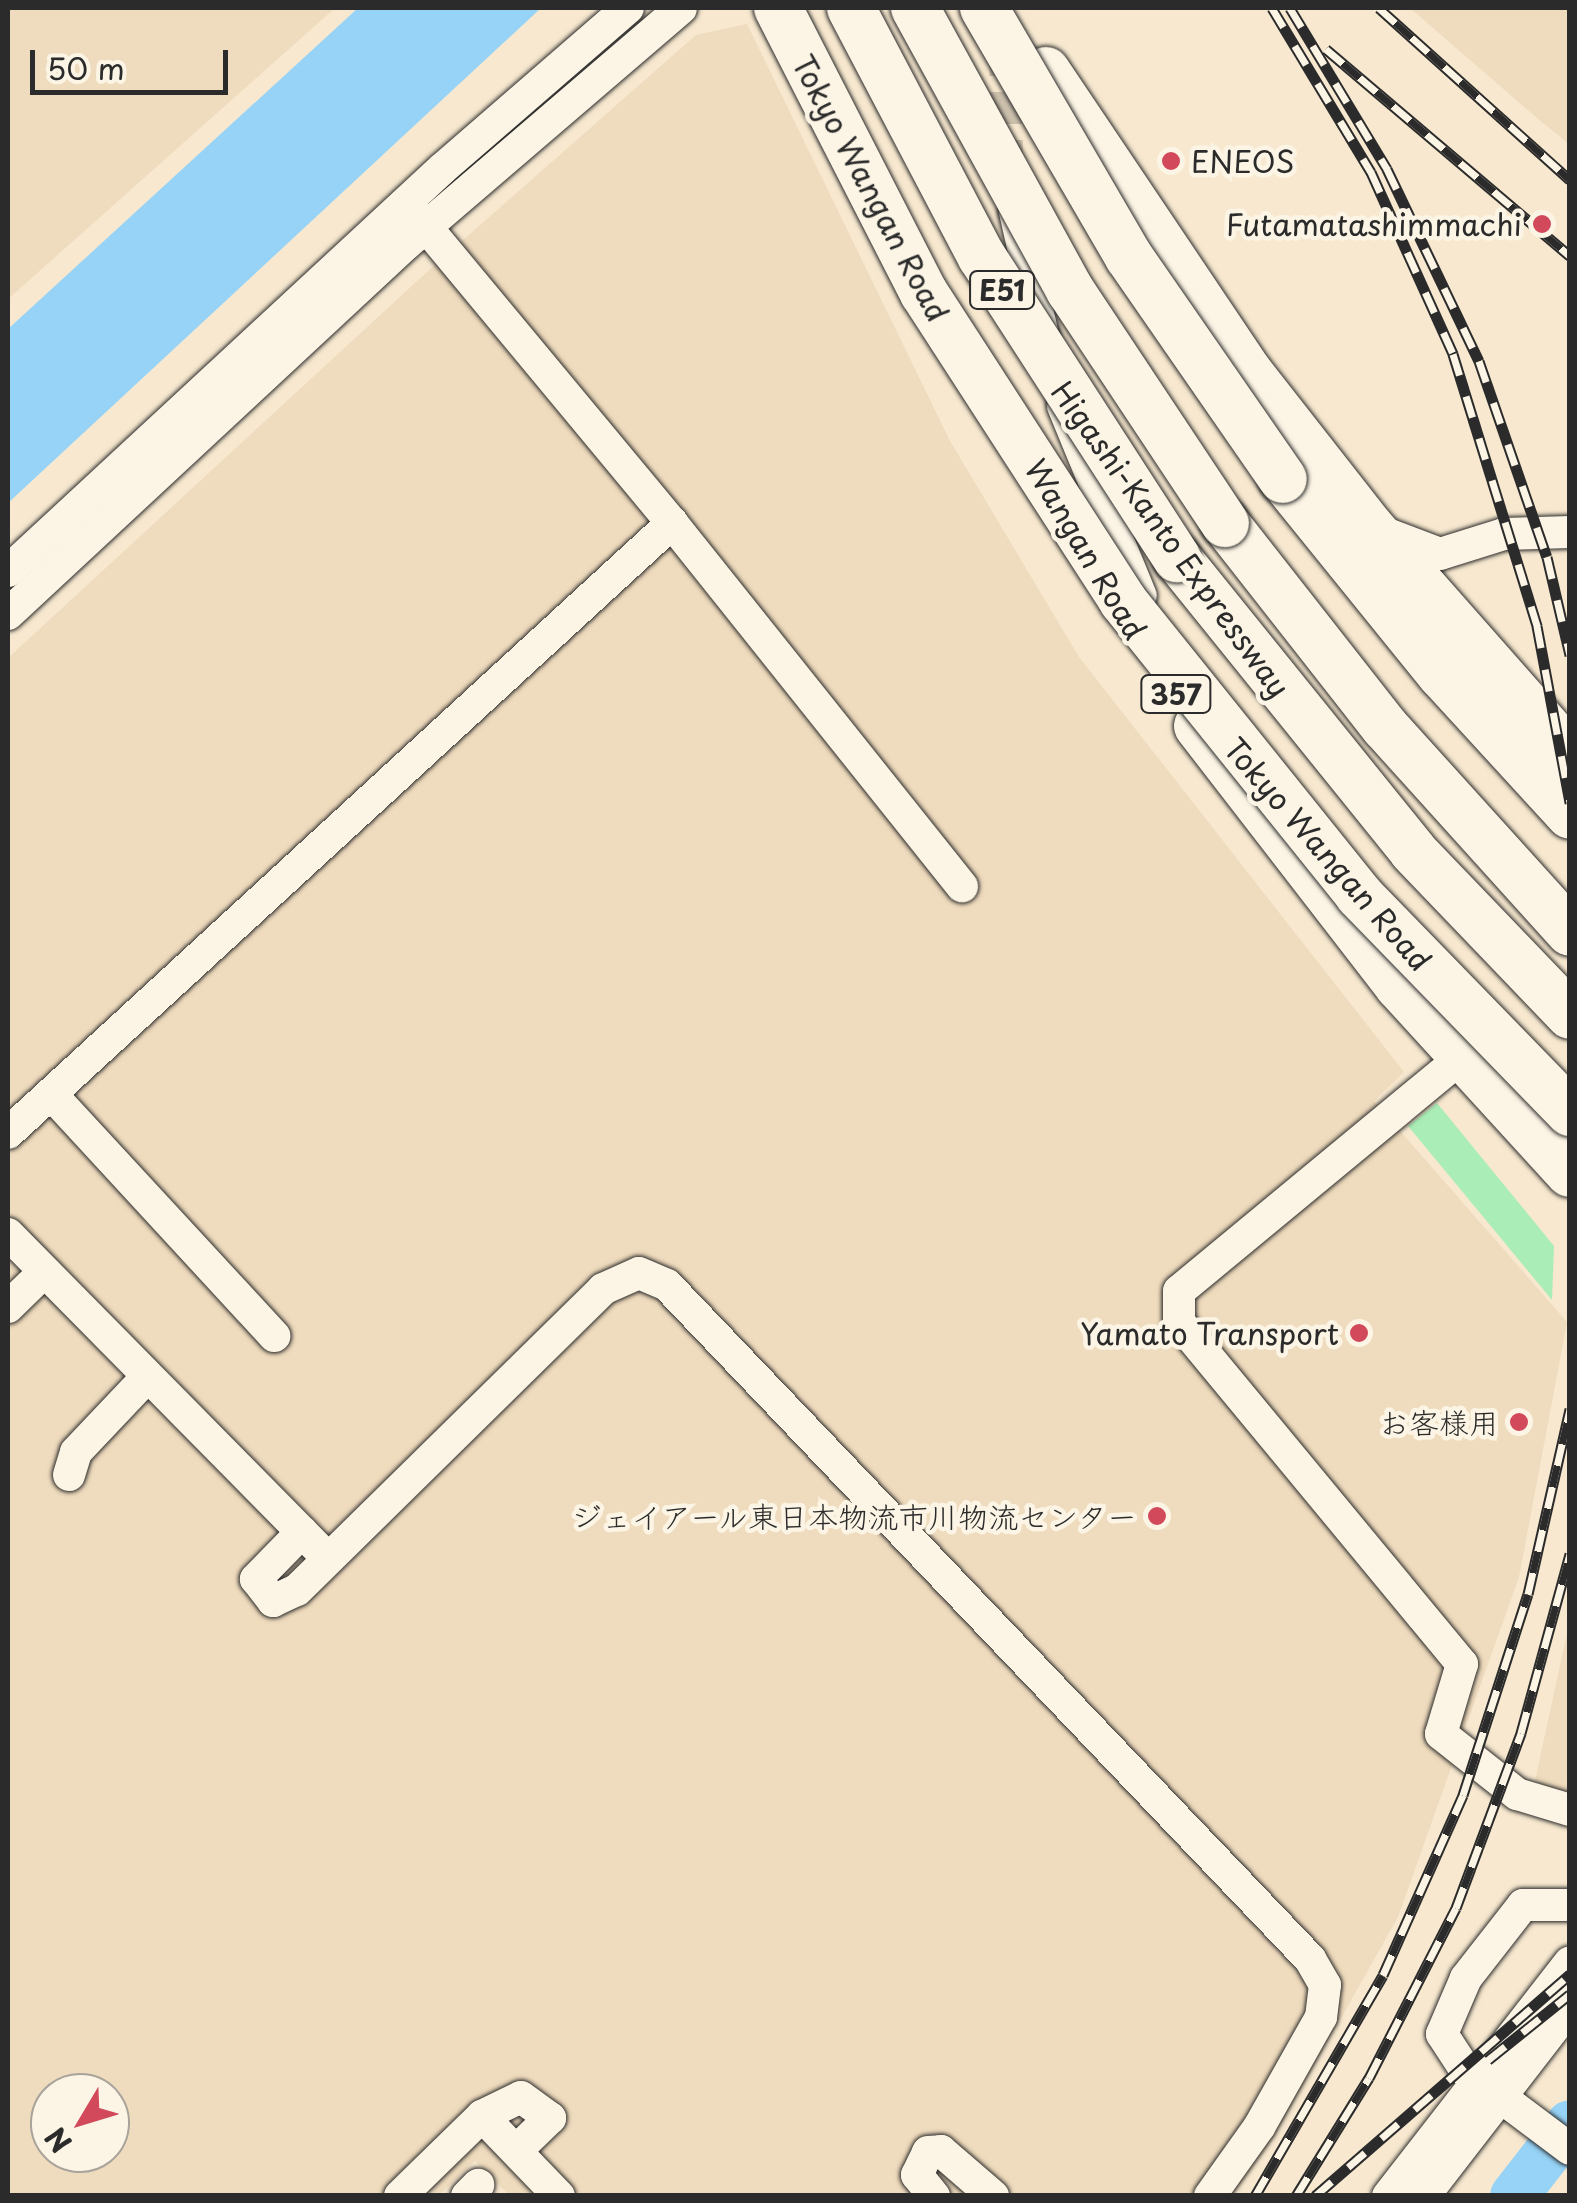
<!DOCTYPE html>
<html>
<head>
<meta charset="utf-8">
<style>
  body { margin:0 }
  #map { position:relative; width:1577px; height:2203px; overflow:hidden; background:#f7e8cf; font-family:"Playpen Sans","Klee One",sans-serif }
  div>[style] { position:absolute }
  .built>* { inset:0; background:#efdbbd }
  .green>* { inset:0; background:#abedb7 }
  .water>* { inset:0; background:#96d3f6 }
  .river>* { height:48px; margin:-24px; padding:0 24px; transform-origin:24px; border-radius:24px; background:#96d3f6 }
  .minor-tunnel>* { height:32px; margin-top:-16px; transform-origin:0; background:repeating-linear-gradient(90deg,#cec2ae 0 32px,transparent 0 48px) }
  .roads { filter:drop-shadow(0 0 2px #2b2b2b) drop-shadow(0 0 2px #2b2b2b) }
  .minor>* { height:32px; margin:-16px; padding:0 16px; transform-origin:16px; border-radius:16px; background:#fcf5e5 }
  .highway>* { height:48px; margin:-24px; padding:0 24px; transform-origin:24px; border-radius:24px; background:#fcf5e5 }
  .rail>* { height:11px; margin-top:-5.5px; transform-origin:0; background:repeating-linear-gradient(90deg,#fcf5e5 0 22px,#2b2b2b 0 44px); box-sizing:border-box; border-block:2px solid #2b2b2b }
  .bridges { filter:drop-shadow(0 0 2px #2b2b2b) drop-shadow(0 0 2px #2b2b2b) }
  .highway-bridge>* { height:48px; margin:-24px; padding:0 24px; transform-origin:24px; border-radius:24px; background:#fcf5e5 }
  .dots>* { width:28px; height:28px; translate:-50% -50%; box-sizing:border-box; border:5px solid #fcf5e5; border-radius:50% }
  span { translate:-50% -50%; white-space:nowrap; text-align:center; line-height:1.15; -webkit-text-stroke:9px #fcf5e5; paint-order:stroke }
  .shield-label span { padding:2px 8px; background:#fcf5e5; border:2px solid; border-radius:8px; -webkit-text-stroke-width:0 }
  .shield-label { font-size:28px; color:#2b2b2b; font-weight:700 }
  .poi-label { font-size:30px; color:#2b2b2b }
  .left { translate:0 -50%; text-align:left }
  .right { translate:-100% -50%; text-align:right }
  .street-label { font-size:30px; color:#2b2b2b }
  .frame { position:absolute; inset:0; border:10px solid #2b2b2b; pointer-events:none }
  .north { position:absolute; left:30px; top:2073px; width:100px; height:100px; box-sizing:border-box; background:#fcf5e5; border:2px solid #a8a49b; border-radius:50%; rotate:232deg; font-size:28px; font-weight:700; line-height:40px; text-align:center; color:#2b2b2b }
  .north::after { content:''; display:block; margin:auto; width:35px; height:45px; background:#d1495b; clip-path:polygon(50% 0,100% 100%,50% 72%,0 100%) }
  .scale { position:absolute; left:30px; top:50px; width:198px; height:45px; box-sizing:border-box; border:5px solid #2b2b2b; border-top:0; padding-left:12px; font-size:30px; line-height:35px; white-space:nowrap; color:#2b2b2b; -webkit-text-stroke:8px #fcf5e5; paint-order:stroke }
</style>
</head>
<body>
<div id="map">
  <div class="built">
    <i style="clip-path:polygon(8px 8px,335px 8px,8px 299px)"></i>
    <i style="clip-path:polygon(1410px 8px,1569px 8px,1569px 144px,1538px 119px)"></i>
    <i style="clip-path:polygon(evenodd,747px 24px,950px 441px,1079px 657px,1404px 1072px,1374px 1101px,1567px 1322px,1519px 1577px,1398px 1917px,1269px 2146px,1233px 2195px,510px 2196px,475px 2161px,439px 2195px,8px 2196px,8px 658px,428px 271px,696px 35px,747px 24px,50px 2093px,110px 2093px,110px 2153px,50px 2153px,50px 2093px)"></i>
    <i style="clip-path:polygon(1569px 1624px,1569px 1796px,1535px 1781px)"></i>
  </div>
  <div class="green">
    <i style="clip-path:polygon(1437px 1103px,1554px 1246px,1552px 1300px,1408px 1126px)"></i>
  </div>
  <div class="water">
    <i style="clip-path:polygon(358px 8px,541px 8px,8px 503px,8px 329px)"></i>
  </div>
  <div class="river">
    <i style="left:1514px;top:2196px;width:91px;rotate:-52.1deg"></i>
  </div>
  <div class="minor-tunnel">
    <i style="left:1005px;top:44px;width:111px;rotate:89deg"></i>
  </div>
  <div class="roads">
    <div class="minor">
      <i style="left:1015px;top:212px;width:126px;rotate:77.2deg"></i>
      <i style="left:1063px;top:406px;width:205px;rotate:67.7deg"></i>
      <i style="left:672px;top:523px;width:465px;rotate:51.4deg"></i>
      <i style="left:1382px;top:532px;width:62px;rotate:20.8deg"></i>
      <i style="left:1440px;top:554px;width:67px;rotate:-17.4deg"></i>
      <i style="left:1504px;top:534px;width:66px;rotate:-1.7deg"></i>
      <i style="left:8px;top:571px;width:592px;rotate:-42.81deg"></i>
      <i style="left:442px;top:169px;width:246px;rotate:-40.9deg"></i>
      <i style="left:8px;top:614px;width:543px;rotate:-42.91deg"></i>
      <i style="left:406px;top:244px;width:362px;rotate:-40.6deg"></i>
      <i style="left:1462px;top:1057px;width:367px;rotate:140.4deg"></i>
      <i style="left:1179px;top:1291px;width:31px;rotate:90deg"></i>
      <i style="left:1179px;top:1322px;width:444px;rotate:50.4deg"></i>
      <i style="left:1462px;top:1664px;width:73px;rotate:106.7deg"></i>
      <i style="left:1441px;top:1734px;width:97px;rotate:38.3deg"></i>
      <i style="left:1517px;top:1794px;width:55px;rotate:16.8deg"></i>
      <i style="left:52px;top:1095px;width:328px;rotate:47.3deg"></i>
      <i style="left:8px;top:1133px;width:902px;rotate:-42.57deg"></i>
      <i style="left:672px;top:523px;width:416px;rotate:-129.7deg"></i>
      <i style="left:8px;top:1234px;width:440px;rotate:45.4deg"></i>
      <i style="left:8px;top:1307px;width:50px;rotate:-44.2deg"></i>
      <i style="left:69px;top:1475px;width:24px;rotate:-73deg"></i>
      <i style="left:76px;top:1452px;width:103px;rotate:-46.6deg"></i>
      <i style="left:302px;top:1532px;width:66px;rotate:134.4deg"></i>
      <i style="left:256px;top:1579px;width:28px;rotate:52deg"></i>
      <i style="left:273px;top:1601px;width:26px;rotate:-25deg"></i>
      <i style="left:297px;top:1590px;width:429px;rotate:-44.5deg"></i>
      <i style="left:603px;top:1289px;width:39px;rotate:-24deg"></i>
      <i style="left:639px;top:1273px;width:30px;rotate:23deg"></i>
      <i style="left:667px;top:1285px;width:932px;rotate:46.35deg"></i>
      <i style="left:1310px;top:1959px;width:30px;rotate:60deg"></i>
      <i style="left:1325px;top:1985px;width:32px;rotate:97deg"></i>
      <i style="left:1321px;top:2017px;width:126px;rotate:119.4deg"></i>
      <i style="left:1259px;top:2127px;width:85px;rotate:125.4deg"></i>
      <i style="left:1570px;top:1905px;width:47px;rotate:180deg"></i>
      <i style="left:1523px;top:1905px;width:93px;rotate:128deg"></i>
      <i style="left:1466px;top:1978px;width:61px;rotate:113.2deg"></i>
      <i style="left:1442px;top:2034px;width:44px;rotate:57deg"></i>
      <i style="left:1466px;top:2071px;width:130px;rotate:36.9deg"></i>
      <i style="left:482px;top:2116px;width:43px;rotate:-26deg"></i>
      <i style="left:521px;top:2097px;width:36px;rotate:36deg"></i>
      <i style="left:550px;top:2118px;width:47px;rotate:135.9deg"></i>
      <i style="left:400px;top:2196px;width:115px;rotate:-44.3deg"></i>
      <i style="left:482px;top:2116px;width:111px;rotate:46.1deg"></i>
      <i style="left:467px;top:2196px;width:16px;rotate:-45deg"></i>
      <i style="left:934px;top:2196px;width:27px;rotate:-129deg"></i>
      <i style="left:917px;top:2175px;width:25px;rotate:-64deg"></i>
      <i style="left:928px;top:2152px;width:13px;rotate:-4deg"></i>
      <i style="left:941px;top:2151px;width:69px;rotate:40.9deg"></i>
      <i style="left:1388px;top:2196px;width:296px;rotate:-52.1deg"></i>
      <i style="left:1424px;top:2196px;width:239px;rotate:-52.3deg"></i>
    </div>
    <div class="highway">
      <i style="left:1046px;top:71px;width:364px;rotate:56.1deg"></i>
      <i style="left:1249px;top:373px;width:194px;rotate:51.9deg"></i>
      <i style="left:1369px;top:526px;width:304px;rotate:48.6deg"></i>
      <i style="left:1283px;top:479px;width:251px;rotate:51deg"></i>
      <i style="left:1441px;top:674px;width:191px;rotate:47.5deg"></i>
      <i style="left:1225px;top:523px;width:259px;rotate:51.9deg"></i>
      <i style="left:1385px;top:727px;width:276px;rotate:47.9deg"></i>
      <i style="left:1177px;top:558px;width:376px;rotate:51.1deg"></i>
      <i style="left:1413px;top:851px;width:227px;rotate:46.2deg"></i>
      <i style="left:1198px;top:726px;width:329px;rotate:52.3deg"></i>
      <i style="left:1399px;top:986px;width:253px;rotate:47.6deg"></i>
    </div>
  </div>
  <div class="rail">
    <i style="left:1272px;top:8px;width:192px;rotate:58.9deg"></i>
    <i style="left:1371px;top:172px;width:200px;rotate:65.7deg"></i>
    <i style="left:1453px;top:354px;width:285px;rotate:72.8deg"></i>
    <i style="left:1537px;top:626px;width:180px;rotate:79.4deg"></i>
    <i style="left:1290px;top:8px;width:188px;rotate:58.9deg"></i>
    <i style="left:1387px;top:169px;width:213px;rotate:64.4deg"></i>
    <i style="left:1479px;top:361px;width:207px;rotate:70.9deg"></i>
    <i style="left:1547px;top:557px;width:101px;rotate:76.8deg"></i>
    <i style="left:1379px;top:8px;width:257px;rotate:42deg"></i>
    <i style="left:1326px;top:49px;width:320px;rotate:40.3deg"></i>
    <i style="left:1488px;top:2060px;width:105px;rotate:-38.8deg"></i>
    <i style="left:1255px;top:2196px;width:255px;rotate:-59.9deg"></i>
    <i style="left:1383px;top:1975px;width:197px;rotate:-66deg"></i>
    <i style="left:1463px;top:1795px;width:211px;rotate:-72.1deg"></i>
    <i style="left:1528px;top:1594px;width:190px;rotate:-77.2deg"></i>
    <i style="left:1296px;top:2196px;width:139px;rotate:-58.3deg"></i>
    <i style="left:1369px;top:2078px;width:191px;rotate:-62.9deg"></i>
    <i style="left:1456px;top:1908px;width:187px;rotate:-69.6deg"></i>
    <i style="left:1521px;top:1733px;width:186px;rotate:-74.7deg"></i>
    <i style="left:1315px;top:2196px;width:338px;rotate:-41deg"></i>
  </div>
  <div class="bridges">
    <div class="highway-bridge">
      <i style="left:778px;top:8px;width:320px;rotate:62.9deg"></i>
      <i style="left:924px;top:293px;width:367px;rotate:57.1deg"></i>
      <i style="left:1123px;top:601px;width:377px;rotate:51.2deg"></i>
      <i style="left:1359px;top:895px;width:303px;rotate:45.8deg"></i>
      <i style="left:851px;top:8px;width:281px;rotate:62.3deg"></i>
      <i style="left:982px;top:257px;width:359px;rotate:57.1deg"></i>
      <i style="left:915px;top:8px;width:322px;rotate:61.2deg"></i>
      <i style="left:1070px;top:290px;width:280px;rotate:56.4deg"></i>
      <i style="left:984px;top:8px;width:288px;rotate:59.8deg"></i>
      <i style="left:1129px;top:257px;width:270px;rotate:55.3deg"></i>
    </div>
  </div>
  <div class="dots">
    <i style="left:1171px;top:161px;background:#d1495b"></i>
    <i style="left:1542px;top:224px;background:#d1495b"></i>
    <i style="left:1359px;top:1333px;background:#d1495b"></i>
    <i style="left:1519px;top:1422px;background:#d1495b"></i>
    <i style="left:1157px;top:1516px;background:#d1495b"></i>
  </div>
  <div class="shield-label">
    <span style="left:1002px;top:290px">E51</span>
    <span style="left:1176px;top:694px">357</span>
  </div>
  <div class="poi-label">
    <span class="left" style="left:1191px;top:161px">ENEOS</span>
    <span class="right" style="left:1522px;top:224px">Futamatashimmachi</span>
    <span class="right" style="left:1339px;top:1333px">Yamato Transport</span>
    <span class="right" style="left:1499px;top:1422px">お客様用</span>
    <span class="right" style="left:1137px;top:1516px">ジェイアール東日本物流市川物流センター</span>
  </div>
  <div class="street-label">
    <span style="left:871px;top:188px;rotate:62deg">Tokyo Wangan Road</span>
    <span style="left:1171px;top:539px;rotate:54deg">Higashi-Kanto Expressway</span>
    <span style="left:1086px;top:549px;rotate:59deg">Wangan Road</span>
    <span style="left:1328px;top:854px;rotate:49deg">Tokyo Wangan Road</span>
  </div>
  <div class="frame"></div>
  <div class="north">N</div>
  <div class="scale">50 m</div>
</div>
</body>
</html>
